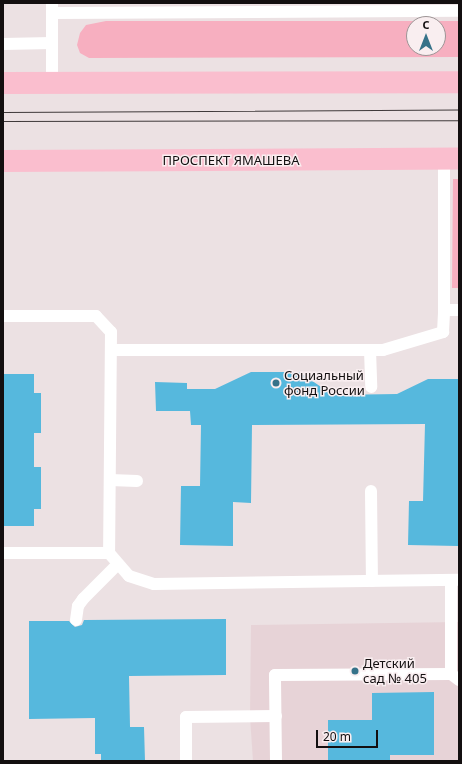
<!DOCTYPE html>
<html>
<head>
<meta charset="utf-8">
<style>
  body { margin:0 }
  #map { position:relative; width:462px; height:764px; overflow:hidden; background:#ece1e3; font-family:"Noto Sans",sans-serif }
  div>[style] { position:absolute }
  .built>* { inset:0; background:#e7d3d7 }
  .green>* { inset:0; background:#f7afc0 }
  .building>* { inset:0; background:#56b8dd }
  .service>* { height:12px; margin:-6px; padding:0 6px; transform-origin:6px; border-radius:6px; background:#fff }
  .primary>* { height:22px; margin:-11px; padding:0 11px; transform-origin:11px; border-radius:11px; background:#fabece }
  .tram>* { height:1px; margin:-0.5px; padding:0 0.5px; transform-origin:0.5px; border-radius:0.5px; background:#403a3b }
  .dots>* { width:11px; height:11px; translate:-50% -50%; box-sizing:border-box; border:2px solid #f9eef0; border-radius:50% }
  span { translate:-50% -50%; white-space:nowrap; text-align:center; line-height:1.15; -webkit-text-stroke:3px #f9eef0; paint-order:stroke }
  .street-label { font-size:13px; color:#130f10 }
  .poi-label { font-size:13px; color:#130f10 }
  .left { translate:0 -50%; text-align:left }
  .frame { position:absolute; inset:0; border:4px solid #130f10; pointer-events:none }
  .north { position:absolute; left:406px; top:16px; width:40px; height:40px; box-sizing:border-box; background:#f9eef0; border:1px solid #9d9596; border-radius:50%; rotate:0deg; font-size:11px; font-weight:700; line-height:16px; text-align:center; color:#130f10 }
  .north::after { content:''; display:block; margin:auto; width:14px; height:18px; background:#367289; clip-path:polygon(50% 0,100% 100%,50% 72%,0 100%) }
  .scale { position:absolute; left:316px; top:730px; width:62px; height:18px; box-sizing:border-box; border:2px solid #130f10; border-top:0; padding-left:5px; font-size:12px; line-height:14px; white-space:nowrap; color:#130f10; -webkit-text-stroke:3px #f9eef0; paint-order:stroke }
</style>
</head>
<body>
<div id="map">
  <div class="built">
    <i style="clip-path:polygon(459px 622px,459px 761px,253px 761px,250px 717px,251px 625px)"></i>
  </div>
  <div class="green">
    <i style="clip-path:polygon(evenodd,106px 21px,459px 21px,459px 57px,89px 58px,80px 53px,77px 45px,80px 33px,86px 25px,106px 21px,414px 24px,438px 24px,438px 48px,414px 48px,414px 24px)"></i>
    <i style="clip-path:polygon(453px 179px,459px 179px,459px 288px,452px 288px)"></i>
  </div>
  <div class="building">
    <i style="clip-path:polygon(251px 372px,299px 372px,333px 395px,397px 394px,428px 379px,459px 379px,458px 546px,408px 545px,409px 501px,423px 501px,425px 424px,252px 425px,251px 503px,233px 502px,233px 546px,180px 545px,181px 486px,200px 486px,201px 425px,191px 425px,190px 411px,156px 411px,155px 382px,187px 383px,187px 389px,215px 389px)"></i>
    <i style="clip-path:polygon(3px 374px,34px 374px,34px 393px,41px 393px,41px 433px,34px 433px,34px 467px,41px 467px,41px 509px,34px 509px,34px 526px,3px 526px)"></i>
    <i style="clip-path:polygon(226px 619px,226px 675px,129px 676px,130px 727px,144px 727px,145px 761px,101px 761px,101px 754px,95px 754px,95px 718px,29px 719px,29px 621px,69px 621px,75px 627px,82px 625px,84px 620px)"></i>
    <i style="clip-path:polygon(434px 692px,434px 755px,390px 755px,390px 761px,328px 761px,328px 720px,372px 720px,372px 693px)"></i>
  </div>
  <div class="service">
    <i style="left:52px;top:3px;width:79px;rotate:90deg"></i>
    <i style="left:52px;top:13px;width:407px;rotate:-0.3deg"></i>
    <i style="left:3px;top:44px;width:49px;rotate:-1.2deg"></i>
    <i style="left:444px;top:160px;width:150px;rotate:90deg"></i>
    <i style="left:444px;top:310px;width:15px"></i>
    <i style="left:3px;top:316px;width:93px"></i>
    <i style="left:96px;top:316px;width:22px;rotate:47deg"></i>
    <i style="left:111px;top:332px;width:221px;rotate:90.5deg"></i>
    <i style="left:109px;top:553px;width:30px;rotate:49deg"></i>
    <i style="left:129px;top:576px;width:26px;rotate:18deg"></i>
    <i style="left:154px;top:584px;width:305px;rotate:-0.8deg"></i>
    <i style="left:111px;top:350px;width:272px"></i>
    <i style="left:383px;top:350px;width:63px;rotate:-16.7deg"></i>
    <i style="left:443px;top:332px;width:22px;rotate:-87deg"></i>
    <i style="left:370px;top:350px;width:37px;rotate:88deg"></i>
    <i style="left:110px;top:480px;width:27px;rotate:2deg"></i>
    <i style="left:371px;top:491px;width:90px;rotate:89.4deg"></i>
    <i style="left:3px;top:553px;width:106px"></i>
    <i style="left:451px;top:580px;width:94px;rotate:90deg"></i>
    <i style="left:76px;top:620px;width:14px;rotate:-82deg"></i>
    <i style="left:78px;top:606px;width:9px;rotate:-54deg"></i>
    <i style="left:83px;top:599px;width:49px;rotate:-45deg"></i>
    <i style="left:186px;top:761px;width:44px;rotate:-90deg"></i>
    <i style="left:186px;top:717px;width:90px;rotate:-0.6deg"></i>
    <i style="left:276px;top:761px;width:86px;rotate:-90.7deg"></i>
    <i style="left:275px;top:675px;width:176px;rotate:-0.3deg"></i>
    <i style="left:451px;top:674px;width:10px;rotate:37deg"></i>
  </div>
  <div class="primary">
    <i style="left:3px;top:83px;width:456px;rotate:-0.1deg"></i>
    <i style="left:3px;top:161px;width:456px;rotate:-0.3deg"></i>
  </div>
  <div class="tram">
    <i style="left:3px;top:112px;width:456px;rotate:-0.3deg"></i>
    <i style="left:3px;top:121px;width:456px;rotate:-0.1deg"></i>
  </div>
  <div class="dots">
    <i style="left:276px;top:383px;background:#367289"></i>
    <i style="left:355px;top:671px;background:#367289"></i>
  </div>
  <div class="street-label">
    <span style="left:231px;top:160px">ПРОСПЕКТ ЯМАШЕВА</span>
  </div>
  <div class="poi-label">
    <span class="left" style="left:284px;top:383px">Социальный<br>фонд России</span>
    <span class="left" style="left:363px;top:671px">Детский<br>сад № 405</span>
  </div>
  <div class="frame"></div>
  <div class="north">С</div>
  <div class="scale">20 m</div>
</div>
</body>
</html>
